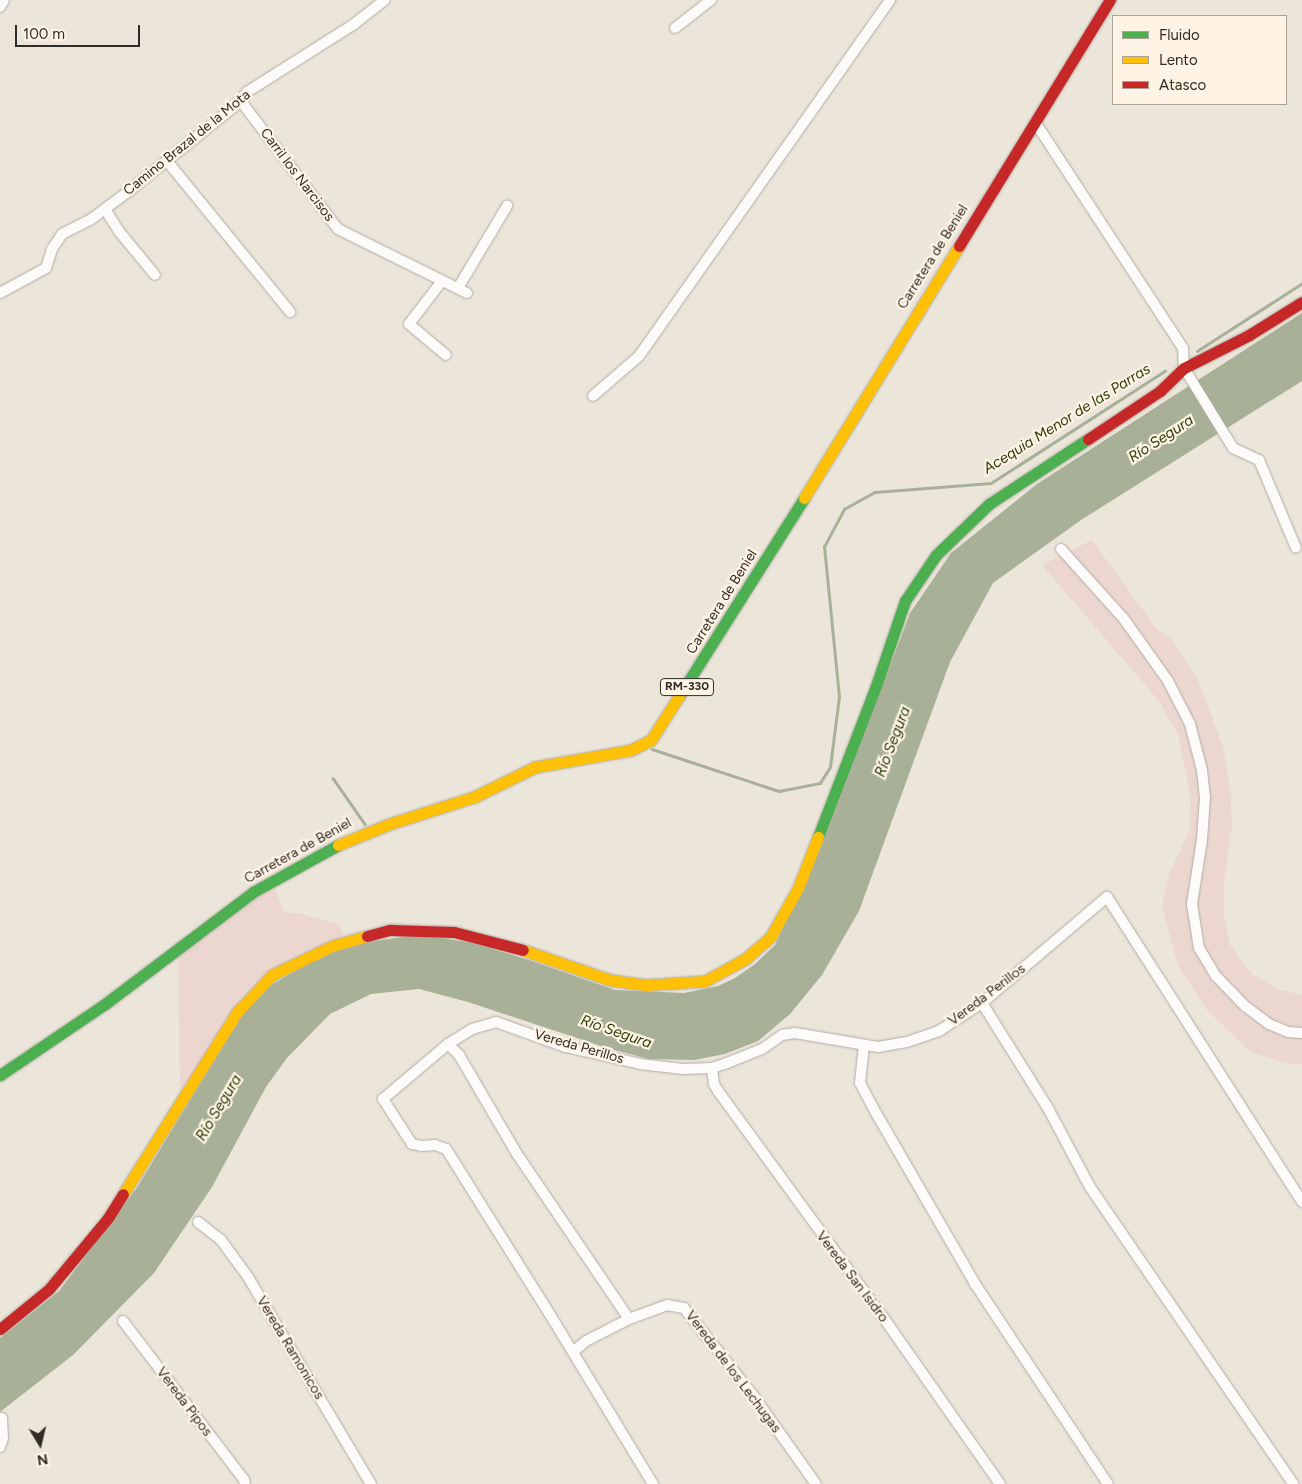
<!DOCTYPE html>
<html>
<head>
<meta charset="utf-8">
<style>
  body { margin:0 }
  #map { position:relative; width:1302px; height:1484px; overflow:hidden; background:#ebe5da; font-family:Figtree,sans-serif }
  div>[style] { position:absolute }
  .green>* { inset:0; background:#ecd7d0 }
  .water>* { inset:0; background:#a8b198 }
  .stream>* { height:2.5px; margin:-1.25px; padding:0 1.25px; transform-origin:1.25px; border-radius:1.25px; background:#a8b198 }
  .roads { filter:drop-shadow(0 0 1px #b1aca4) drop-shadow(0 0 1px #b1aca4) }
  .street>* { height:10px; margin:-5px; padding:0 5px; transform-origin:5px; border-radius:5px; background:#fcfbf9 }
  .fast>* { height:11px; margin:-5.5px; padding:0 5.5px; transform-origin:5.5px; border-radius:5.5px; background:#4caf50 }
  .slow>* { height:11px; margin:-5.5px; padding:0 5.5px; transform-origin:5.5px; border-radius:5.5px; background:#ffc107 }
  .jam>* { height:11px; margin:-5.5px; padding:0 5.5px; transform-origin:5.5px; border-radius:5.5px; background:#c62828 }
  span { translate:-50% -50%; white-space:nowrap; text-align:center; line-height:1.15; -webkit-text-stroke:4.5px #fef3e4; paint-order:stroke }
  .shield-label span { padding:1px 4px; background:#fef3e4; border:1px solid; border-radius:4px; -webkit-text-stroke-width:0 }
  .shield-label { font-size:12px; color:#302b24; font-weight:700 }
  .street-label { font-size:14px; color:#302b24 }
  .water-label { font-size:15px; color:#2a3d08; font-style:italic }
  .legend { position:absolute; left:1112px; top:15px; width:175px; height:90px; box-sizing:border-box; background:#fef3e4; border:1px solid #aca397; margin:0; padding:6px 9px; list-style:none; font-size:15px; color:#302b24 }
  .legend li { display:flex; align-items:center; gap:10px; height:25px }
  .legend b { width:25px; border:1px solid #aca397 }
  .north { position:absolute; left:15px; top:1419px; width:50px; height:50px; -webkit-text-stroke:4px #fef3e4; paint-order:stroke; rotate:171deg; font-size:14px; font-weight:700; line-height:20px; text-align:center; color:#302b24 }
  .north::after { content:''; display:block; margin:auto; width:18px; height:22px; background:#302b24; clip-path:polygon(50% 0,100% 100%,50% 72%,0 100%) }
  .scale { position:absolute; left:15px; top:25px; width:125px; height:22px; box-sizing:border-box; border:2px solid #302b24; border-top:0; padding-left:6px; font-size:15px; line-height:18px; white-space:nowrap; color:#302b24; -webkit-text-stroke:4px #fef3e4; paint-order:stroke }
</style>
</head>
<body>
<div id="map">
  <div class="green">
    <i style="clip-path:polygon(1092px 540px,1156px 628px,1170px 638px,1198px 680px,1223px 747px,1230px 788px,1232px 826px,1224px 881px,1224px 916px,1230px 945px,1251px 973px,1277px 989px,1302px 995px,1302px 1064px,1293px 1065px,1249px 1051px,1207px 1010px,1178px 966px,1162px 906px,1169px 874px,1189px 832px,1191px 798px,1178px 734px,1159px 701px,1042px 565px)"></i>
    <i style="clip-path:polygon(274px 885px,284px 913px,300px 913px,340px 925px,344px 937px,275px 970px,180px 1091px,178px 955px)"></i>
  </div>
  <div class="water">
    <i style="clip-path:polygon(1302px 313px,1302px 381px,1081px 520px,993px 583px,950px 662px,859px 911px,822px 975px,790px 1014px,758px 1041px,725px 1054px,694px 1060px,649px 1059px,607px 1048px,468px 1002px,419px 989px,371px 994px,330px 1014px,287px 1058px,266px 1087px,212px 1187px,154px 1273px,73px 1355px,0 1412px,0 1338px,59px 1291px,136px 1189px,240px 1018px,271px 985px,323px 955px,357px 943px,421px 935px,474px 943px,532px 961px,615px 990px,684px 993px,718px 986px,735px 978px,755px 964px,775px 945px,828px 830px,910px 613px,951px 553px,1037px 484px)"></i>
  </div>
  <div class="stream">
    <i style="left:1197px;top:351px;width:124px;rotate:-32.8deg"></i>
    <i style="left:652px;top:749px;width:134px;rotate:18.3deg"></i>
    <i style="left:779px;top:791px;width:42px;rotate:-11deg"></i>
    <i style="left:820px;top:783px;width:19px;rotate:-58deg"></i>
    <i style="left:830px;top:767px;width:71px;rotate:-82.7deg"></i>
    <i style="left:839px;top:697px;width:151px;rotate:-95.7deg"></i>
    <i style="left:824px;top:547px;width:43px;rotate:-62.2deg"></i>
    <i style="left:844px;top:509px;width:35px;rotate:-29deg"></i>
    <i style="left:875px;top:492px;width:116px;rotate:-4.4deg"></i>
    <i style="left:991px;top:483px;width:207px;rotate:-32.8deg"></i>
    <i style="left:333px;top:778px;width:56px;rotate:55.2deg"></i>
  </div>
  <div class="roads">
    <div class="street">
      <i style="left:0;top:7px;width:8px;rotate:-60deg"></i>
      <i style="left:675px;top:28px;width:46px;rotate:-37.9deg"></i>
      <i style="left:240px;top:100px;width:162px;rotate:52.8deg"></i>
      <i style="left:338px;top:229px;width:144px;rotate:26.4deg"></i>
      <i style="left:1035px;top:122px;width:270px;rotate:56.8deg"></i>
      <i style="left:1183px;top:348px;width:20px;rotate:87deg"></i>
      <i style="left:1184px;top:368px;width:94px;rotate:58.5deg"></i>
      <i style="left:1233px;top:448px;width:29px;rotate:25deg"></i>
      <i style="left:1259px;top:460px;width:95px;rotate:67.2deg"></i>
      <i style="left:167px;top:161px;width:195px;rotate:50.8deg"></i>
      <i style="left:105px;top:209px;width:25px;rotate:58deg"></i>
      <i style="left:118px;top:230px;width:58px;rotate:50.6deg"></i>
      <i style="left:442px;top:281px;width:54px;rotate:127.5deg"></i>
      <i style="left:409px;top:324px;width:48px;rotate:40deg"></i>
      <i style="left:458px;top:288px;width:96px;rotate:-59.1deg"></i>
      <i style="left:0;top:293px;width:52px;rotate:-28.5deg"></i>
      <i style="left:46px;top:268px;width:20px;rotate:-72deg"></i>
      <i style="left:52px;top:249px;width:18px;rotate:-56deg"></i>
      <i style="left:62px;top:234px;width:31px;rotate:-27deg"></i>
      <i style="left:90px;top:220px;width:49px;rotate:-36.6deg"></i>
      <i style="left:129px;top:191px;width:134px;rotate:-38.7deg"></i>
      <i style="left:234px;top:107px;width:20px;rotate:-49deg"></i>
      <i style="left:247px;top:92px;width:127px;rotate:-32.4deg"></i>
      <i style="left:354px;top:24px;width:39px;rotate:-38deg"></i>
      <i style="left:593px;top:396px;width:61px;rotate:-41deg"></i>
      <i style="left:639px;top:356px;width:436px;rotate:-54.8deg"></i>
      <i style="left:1061px;top:549px;width:94px;rotate:48deg"></i>
      <i style="left:1124px;top:619px;width:76px;rotate:54.6deg"></i>
      <i style="left:1168px;top:681px;width:48px;rotate:62.9deg"></i>
      <i style="left:1190px;top:724px;width:48px;rotate:75.4deg"></i>
      <i style="left:1202px;top:770px;width:27px;rotate:84deg"></i>
      <i style="left:1205px;top:797px;width:43px;rotate:94deg"></i>
      <i style="left:1202px;top:840px;width:65px;rotate:98.9deg"></i>
      <i style="left:1192px;top:904px;width:45px;rotate:81deg"></i>
      <i style="left:1199px;top:948px;width:33px;rotate:59deg"></i>
      <i style="left:1216px;top:976px;width:42px;rotate:46deg"></i>
      <i style="left:1245px;top:1006px;width:30px;rotate:37deg"></i>
      <i style="left:1269px;top:1024px;width:21px;rotate:23deg"></i>
      <i style="left:1288px;top:1032px;width:14px;rotate:4deg"></i>
      <i style="left:982px;top:1003px;width:126px;rotate:57.9deg"></i>
      <i style="left:1049px;top:1110px;width:87px;rotate:62deg"></i>
      <i style="left:1090px;top:1187px;width:360px;rotate:55.6deg"></i>
      <i style="left:448px;top:1044px;width:16px;rotate:45deg"></i>
      <i style="left:459px;top:1055px;width:115px;rotate:59.6deg"></i>
      <i style="left:517px;top:1154px;width:199px;rotate:55.8deg"></i>
      <i style="left:629px;top:1319px;width:48px;rotate:152.9deg"></i>
      <i style="left:586px;top:1341px;width:17px;rotate:140deg"></i>
      <i style="left:864px;top:1045px;width:38px;rotate:96deg"></i>
      <i style="left:860px;top:1083px;width:34px;rotate:62deg"></i>
      <i style="left:876px;top:1113px;width:198px;rotate:59.9deg"></i>
      <i style="left:975px;top:1284px;width:240px;rotate:56.4deg"></i>
      <i style="left:712px;top:1068px;width:16px;rotate:83deg"></i>
      <i style="left:714px;top:1084px;width:8px;rotate:60deg"></i>
      <i style="left:718px;top:1091px;width:280px;rotate:53.9deg"></i>
      <i style="left:883px;top:1317px;width:204px;rotate:55deg"></i>
      <i style="left:198px;top:1222px;width:29px;rotate:38deg"></i>
      <i style="left:221px;top:1240px;width:46px;rotate:53.9deg"></i>
      <i style="left:248px;top:1277px;width:241px;rotate:59.3deg"></i>
      <i style="left:629px;top:1319px;width:40px;rotate:-20.2deg"></i>
      <i style="left:667px;top:1305px;width:17px;rotate:10deg"></i>
      <i style="left:684px;top:1308px;width:115px;rotate:51.7deg"></i>
      <i style="left:755px;top:1398px;width:105px;rotate:54.7deg"></i>
      <i style="left:123px;top:1321px;width:200px;rotate:52.7deg"></i>
      <i style="left:244px;top:1480px;width:4px;rotate:76deg"></i>
      <i style="left:0;top:1447px;width:9px;rotate:-72deg"></i>
      <i style="left:3px;top:1438px;width:20px;rotate:-93deg"></i>
      <i style="left:653px;top:1484px;width:200px;rotate:-121.3deg"></i>
      <i style="left:549px;top:1313px;width:194px;rotate:-122.1deg"></i>
      <i style="left:446px;top:1149px;width:12px;rotate:-160deg"></i>
      <i style="left:435px;top:1145px;width:14px;rotate:176deg"></i>
      <i style="left:421px;top:1146px;width:9px;rotate:-167deg"></i>
      <i style="left:412px;top:1144px;width:54px;rotate:-122.8deg"></i>
      <i style="left:383px;top:1099px;width:85px;rotate:-40.2deg"></i>
      <i style="left:448px;top:1044px;width:28px;rotate:-32deg"></i>
      <i style="left:472px;top:1029px;width:25px;rotate:-16deg"></i>
      <i style="left:496px;top:1022px;width:74px;rotate:19.7deg"></i>
      <i style="left:566px;top:1047px;width:76px;rotate:12.9deg"></i>
      <i style="left:640px;top:1064px;width:43px;rotate:6.6deg"></i>
      <i style="left:683px;top:1069px;width:29px;rotate:-2deg"></i>
      <i style="left:712px;top:1068px;width:16px;rotate:-18deg"></i>
      <i style="left:727px;top:1063px;width:38px;rotate:-22deg"></i>
      <i style="left:762px;top:1049px;width:24px;rotate:-35deg"></i>
      <i style="left:782px;top:1035px;width:13px;rotate:-9deg"></i>
      <i style="left:795px;top:1033px;width:84px;rotate:9.6deg"></i>
      <i style="left:878px;top:1047px;width:29px;rotate:-10deg"></i>
      <i style="left:907px;top:1042px;width:34px;rotate:-19deg"></i>
      <i style="left:939px;top:1031px;width:51px;rotate:-33.1deg"></i>
      <i style="left:982px;top:1003px;width:164px;rotate:-40.3deg"></i>
      <i style="left:1107px;top:897px;width:362px;rotate:57.4deg"></i>
    </div>
    <div class="fast">
      <i style="left:679px;top:696px;width:234px;rotate:-57.7deg"></i>
      <i style="left:818px;top:837px;width:162px;rotate:-69deg"></i>
      <i style="left:876px;top:686px;width:90px;rotate:-71.2deg"></i>
      <i style="left:905px;top:601px;width:55px;rotate:-56deg"></i>
      <i style="left:936px;top:555px;width:74px;rotate:-43.9deg"></i>
      <i style="left:989px;top:504px;width:118px;rotate:-33.3deg"></i>
      <i style="left:0;top:1075px;width:127px;rotate:-34.1deg"></i>
      <i style="left:105px;top:1004px;width:186px;rotate:-37.1deg"></i>
      <i style="left:253px;top:892px;width:97px;rotate:-28.9deg"></i>
    </div>
    <div class="slow">
      <i style="left:804px;top:498px;width:296px;rotate:-58.4deg"></i>
      <i style="left:338px;top:845px;width:55px;rotate:-22.4deg"></i>
      <i style="left:389px;top:824px;width:89px;rotate:-17.6deg"></i>
      <i style="left:474px;top:797px;width:68px;rotate:-26.2deg"></i>
      <i style="left:535px;top:767px;width:97px;rotate:-10deg"></i>
      <i style="left:631px;top:750px;width:22px;rotate:-27deg"></i>
      <i style="left:651px;top:740px;width:52px;rotate:-57.5deg"></i>
      <i style="left:523px;top:950px;width:92px;rotate:19deg"></i>
      <i style="left:610px;top:980px;width:36px;rotate:8deg"></i>
      <i style="left:646px;top:985px;width:59px;rotate:-3.9deg"></i>
      <i style="left:705px;top:981px;width:46px;rotate:-28.8deg"></i>
      <i style="left:745px;top:959px;width:35px;rotate:-41deg"></i>
      <i style="left:771px;top:936px;width:55px;rotate:-60.6deg"></i>
      <i style="left:798px;top:888px;width:55px;rotate:-68.6deg"></i>
      <i style="left:123px;top:1194px;width:216px;rotate:-57.9deg"></i>
      <i style="left:238px;top:1011px;width:50px;rotate:-46.6deg"></i>
      <i style="left:272px;top:975px;width:67px;rotate:-25.8deg"></i>
      <i style="left:332px;top:946px;width:36px;rotate:-16deg"></i>
    </div>
    <div class="jam">
      <i style="left:959px;top:246px;width:289px;rotate:-58.5deg"></i>
      <i style="left:1088px;top:439px;width:87px;rotate:-33.7deg"></i>
      <i style="left:1160px;top:391px;width:33px;rotate:-44deg"></i>
      <i style="left:1184px;top:368px;width:73px;rotate:-26.9deg"></i>
      <i style="left:1249px;top:335px;width:62px;rotate:-31.9deg"></i>
      <i style="left:367px;top:936px;width:24px;rotate:-15deg"></i>
      <i style="left:390px;top:930px;width:64px;rotate:1.8deg"></i>
      <i style="left:454px;top:932px;width:71px;rotate:14.6deg"></i>
      <i style="left:0;top:1329px;width:63px;rotate:-39.2deg"></i>
      <i style="left:49px;top:1289px;width:92px;rotate:-50.3deg"></i>
      <i style="left:108px;top:1218px;width:28px;rotate:-58deg"></i>
    </div>
  </div>
  <div class="shield-label">
    <span style="left:687px;top:687px">RM-330</span>
  </div>
  <div class="street-label">
    <span style="left:187px;top:143px;rotate:-39deg">Camino Brazal de la Mota</span>
    <span style="left:297px;top:175px;rotate:53deg">Carril los Narcisos</span>
    <span style="left:933px;top:257px;rotate:-58deg">Carretera de Beniel</span>
    <span style="left:722px;top:602px;rotate:-58deg">Carretera de Beniel</span>
    <span style="left:298px;top:851px;rotate:-29deg">Carretera de Beniel</span>
    <span style="left:987px;top:995px;rotate:-37deg">Vereda Perillos</span>
    <span style="left:579px;top:1047px;rotate:16deg">Vereda Perillos</span>
    <span style="left:852px;top:1277px;rotate:53deg">Vereda San Isidro</span>
    <span style="left:290px;top:1348px;rotate:59deg">Vereda Ramonicos</span>
    <span style="left:733px;top:1372px;rotate:53deg">Vereda de los Lechugas</span>
    <span style="left:184px;top:1402px;rotate:53deg">Vereda Pipos</span>
  </div>
  <div class="water-label">
    <span style="left:1067px;top:419px;rotate:-32deg">Acequia Menor de las Parras</span>
    <span style="left:1161px;top:439px;rotate:-33deg">Río Segura</span>
    <span style="left:893px;top:742px;rotate:-69deg">Río Segura</span>
    <span style="left:616px;top:1032px;rotate:19deg">Río Segura</span>
    <span style="left:219px;top:1108px;rotate:-59deg">Río Segura</span>
  </div>
  <ul class="legend">
  <li><b style="height:6px;background:#4caf50"></b>Fluido</li>
  <li><b style="height:6px;background:#ffc107"></b>Lento</li>
  <li><b style="height:6px;background:#c62828"></b>Atasco</li>
  </ul>
  <div class="north">N</div>
  <div class="scale">100 m</div>
</div>
</body>
</html>
